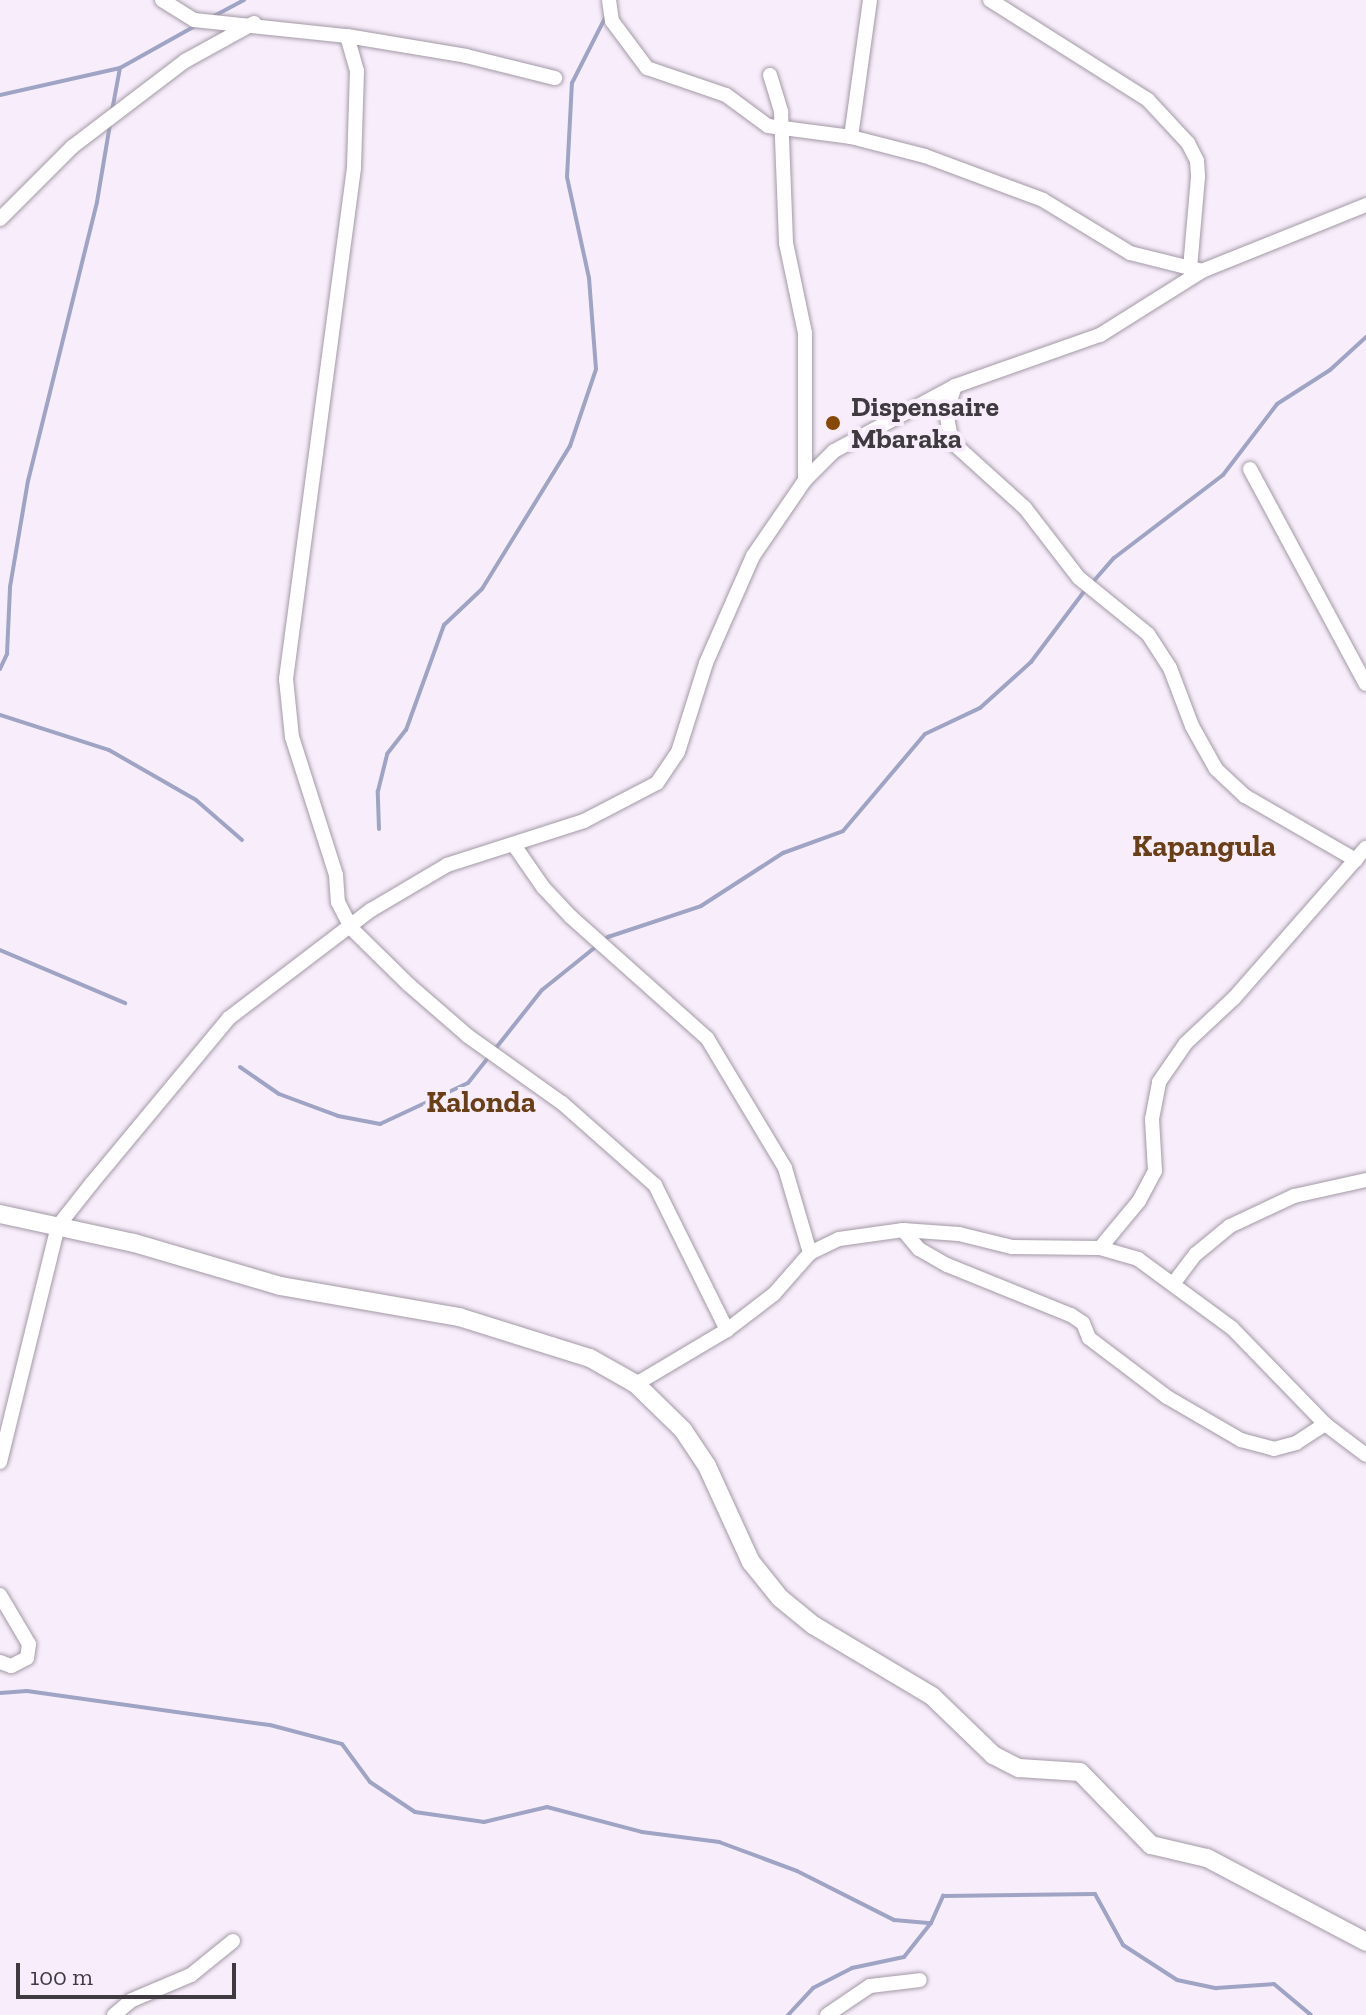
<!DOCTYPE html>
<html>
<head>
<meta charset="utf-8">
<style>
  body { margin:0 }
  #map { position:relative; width:1366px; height:2015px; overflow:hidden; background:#f8eefb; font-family:"Zilla Slab",serif }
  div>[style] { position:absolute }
  .stream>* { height:4px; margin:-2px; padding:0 2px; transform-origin:2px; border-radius:2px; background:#9fa4c4 }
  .roads { filter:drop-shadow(0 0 2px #a399a6) drop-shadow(0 0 2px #a399a6) }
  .minor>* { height:14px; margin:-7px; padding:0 7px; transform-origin:7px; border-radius:7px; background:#fff }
  .tertiary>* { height:18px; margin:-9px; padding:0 9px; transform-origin:9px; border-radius:9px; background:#fff }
  .dots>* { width:22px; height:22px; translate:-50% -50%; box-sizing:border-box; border:4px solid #f8eefb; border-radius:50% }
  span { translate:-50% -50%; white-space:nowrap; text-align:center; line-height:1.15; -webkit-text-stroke:8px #f8eefb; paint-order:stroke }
  .poi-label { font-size:28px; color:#3e3a40; font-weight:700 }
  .left { translate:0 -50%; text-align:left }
  .neighbourhood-label { font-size:30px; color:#6a3f18; font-weight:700 }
  .scale { position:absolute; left:16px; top:1963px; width:220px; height:36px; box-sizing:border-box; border:4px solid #3e3a40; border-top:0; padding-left:10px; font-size:24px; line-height:28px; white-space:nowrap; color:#3e3a40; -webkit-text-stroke:6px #f8eefb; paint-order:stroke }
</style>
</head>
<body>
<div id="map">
  <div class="stream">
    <i style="left:214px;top:16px;width:34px;rotate:-28deg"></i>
    <i style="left:0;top:95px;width:123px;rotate:-12.7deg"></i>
    <i style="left:120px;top:68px;width:86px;rotate:-29.2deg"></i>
    <i style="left:112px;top:111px;width:44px;rotate:-79.5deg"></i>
    <i style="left:1092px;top:583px;width:33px;rotate:-49deg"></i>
    <i style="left:1114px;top:558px;width:137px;rotate:-37.3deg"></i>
    <i style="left:1223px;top:475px;width:89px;rotate:-52.7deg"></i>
    <i style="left:1277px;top:404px;width:63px;rotate:-32.7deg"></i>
    <i style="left:1330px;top:370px;width:49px;rotate:-42.5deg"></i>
    <i style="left:0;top:669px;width:17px;rotate:-65deg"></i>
    <i style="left:7px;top:654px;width:67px;rotate:-87.4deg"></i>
    <i style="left:10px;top:587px;width:108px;rotate:-80.4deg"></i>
    <i style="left:28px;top:481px;width:287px;rotate:-76.1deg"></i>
    <i style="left:97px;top:202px;width:79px;rotate:-80.5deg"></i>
    <i style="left:0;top:715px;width:114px;rotate:17.8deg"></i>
    <i style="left:109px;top:750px;width:100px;rotate:29.9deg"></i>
    <i style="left:196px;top:800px;width:61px;rotate:41deg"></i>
    <i style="left:379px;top:829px;width:38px;rotate:-92deg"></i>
    <i style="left:378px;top:791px;width:38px;rotate:-76deg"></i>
    <i style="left:387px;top:754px;width:31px;rotate:-52deg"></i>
    <i style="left:406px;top:730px;width:112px;rotate:-70.1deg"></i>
    <i style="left:444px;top:625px;width:52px;rotate:-43.5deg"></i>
    <i style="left:482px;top:589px;width:168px;rotate:-58.4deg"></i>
    <i style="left:570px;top:446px;width:81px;rotate:-71.3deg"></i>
    <i style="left:596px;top:369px;width:91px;rotate:-94.4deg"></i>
    <i style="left:589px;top:278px;width:103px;rotate:-102.3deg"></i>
    <i style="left:567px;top:177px;width:94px;rotate:-87deg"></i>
    <i style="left:572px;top:83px;width:77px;rotate:-63.1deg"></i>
    <i style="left:0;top:950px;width:136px;rotate:23deg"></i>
    <i style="left:240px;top:1067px;width:47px;rotate:34.7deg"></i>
    <i style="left:279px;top:1094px;width:63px;rotate:20.4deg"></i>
    <i style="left:338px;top:1116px;width:43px;rotate:10.8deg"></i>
    <i style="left:380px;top:1124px;width:97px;rotate:-25deg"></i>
    <i style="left:468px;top:1083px;width:119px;rotate:-51.5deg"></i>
    <i style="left:542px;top:990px;width:85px;rotate:-38.8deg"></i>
    <i style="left:608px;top:937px;width:98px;rotate:-18.4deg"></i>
    <i style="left:701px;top:906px;width:98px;rotate:-32.9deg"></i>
    <i style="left:783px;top:853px;width:64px;rotate:-20.1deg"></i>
    <i style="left:843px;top:831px;width:127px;rotate:-49.8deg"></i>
    <i style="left:925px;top:734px;width:61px;rotate:-25.3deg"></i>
    <i style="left:980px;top:708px;width:69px;rotate:-42deg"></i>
    <i style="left:1031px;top:662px;width:91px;rotate:-53deg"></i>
    <i style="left:0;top:1693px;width:27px;rotate:-4deg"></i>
    <i style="left:27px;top:1691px;width:245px;rotate:8deg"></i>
    <i style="left:270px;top:1725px;width:74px;rotate:14.8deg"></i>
    <i style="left:342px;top:1744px;width:47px;rotate:53.6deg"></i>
    <i style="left:370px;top:1782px;width:54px;rotate:33.7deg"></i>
    <i style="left:415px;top:1812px;width:70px;rotate:8.2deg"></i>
    <i style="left:484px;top:1822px;width:65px;rotate:-13.4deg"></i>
    <i style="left:547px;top:1807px;width:98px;rotate:14.7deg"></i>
    <i style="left:642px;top:1832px;width:78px;rotate:7.4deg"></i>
    <i style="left:719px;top:1842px;width:83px;rotate:20.4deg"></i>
    <i style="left:797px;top:1871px;width:109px;rotate:26.8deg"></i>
    <i style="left:894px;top:1920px;width:37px;rotate:5deg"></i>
    <i style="left:788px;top:2015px;width:37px;rotate:-47deg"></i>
    <i style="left:813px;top:1988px;width:44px;rotate:-27.1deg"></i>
    <i style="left:852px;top:1968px;width:53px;rotate:-11.9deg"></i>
    <i style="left:904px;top:1957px;width:43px;rotate:-51.5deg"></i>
    <i style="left:931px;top:1923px;width:30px;rotate:-66deg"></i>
    <i style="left:943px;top:1896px;width:152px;rotate:-0.8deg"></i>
    <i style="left:1095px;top:1894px;width:58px;rotate:61.2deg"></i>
    <i style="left:1123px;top:1945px;width:64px;rotate:32.9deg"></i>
    <i style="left:1177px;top:1980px;width:40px;rotate:12deg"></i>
    <i style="left:1216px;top:1988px;width:58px;rotate:-3.9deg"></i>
    <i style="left:1274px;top:1984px;width:48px;rotate:40deg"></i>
  </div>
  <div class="roads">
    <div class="minor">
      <i style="left:162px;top:0;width:38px;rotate:32deg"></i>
      <i style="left:194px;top:20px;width:154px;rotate:6deg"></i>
      <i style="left:347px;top:36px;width:36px;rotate:74deg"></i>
      <i style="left:357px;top:71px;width:97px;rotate:91.8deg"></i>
      <i style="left:354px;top:168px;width:516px;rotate:97.58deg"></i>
      <i style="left:286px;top:679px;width:58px;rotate:84.1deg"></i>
      <i style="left:292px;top:737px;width:145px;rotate:72.3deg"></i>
      <i style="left:336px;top:875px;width:27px;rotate:86deg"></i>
      <i style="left:338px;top:902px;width:29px;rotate:63deg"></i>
      <i style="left:351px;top:928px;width:80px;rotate:44.5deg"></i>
      <i style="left:408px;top:984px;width:79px;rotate:40.9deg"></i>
      <i style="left:468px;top:1036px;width:115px;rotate:35.5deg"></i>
      <i style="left:562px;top:1103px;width:124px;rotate:41.4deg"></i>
      <i style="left:655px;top:1185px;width:162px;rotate:63.6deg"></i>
      <i style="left:609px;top:0;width:21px;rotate:82deg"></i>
      <i style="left:612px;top:21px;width:59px;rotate:53.3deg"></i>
      <i style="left:647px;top:68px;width:83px;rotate:18.9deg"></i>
      <i style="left:726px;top:95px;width:52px;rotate:36.4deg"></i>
      <i style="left:768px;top:126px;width:84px;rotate:7.5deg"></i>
      <i style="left:851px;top:137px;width:76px;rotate:14.4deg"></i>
      <i style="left:925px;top:156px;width:126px;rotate:20.4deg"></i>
      <i style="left:1043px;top:200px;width:102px;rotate:31.3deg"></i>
      <i style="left:1130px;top:253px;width:74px;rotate:14deg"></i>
      <i style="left:990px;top:0;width:187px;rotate:32.3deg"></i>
      <i style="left:1148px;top:100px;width:59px;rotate:47.1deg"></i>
      <i style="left:1188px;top:143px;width:20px;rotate:63deg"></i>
      <i style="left:1197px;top:161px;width:16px;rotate:86deg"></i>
      <i style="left:1198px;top:177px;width:91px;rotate:95deg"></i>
      <i style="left:347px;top:36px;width:121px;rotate:9.5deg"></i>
      <i style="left:466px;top:56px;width:92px;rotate:13.9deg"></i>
      <i style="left:770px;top:75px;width:39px;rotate:73deg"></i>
      <i style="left:781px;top:112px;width:131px;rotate:87.8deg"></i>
      <i style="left:786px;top:243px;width:92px;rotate:78.1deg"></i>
      <i style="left:805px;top:333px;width:147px;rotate:90deg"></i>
      <i style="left:851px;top:137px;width:138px;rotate:-82.1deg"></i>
      <i style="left:0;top:219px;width:102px;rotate:-45deg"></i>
      <i style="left:72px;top:147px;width:142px;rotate:-37.3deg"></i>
      <i style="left:185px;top:61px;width:79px;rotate:-28.8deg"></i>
      <i style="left:955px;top:386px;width:28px;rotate:109deg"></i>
      <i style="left:946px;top:412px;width:31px;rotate:79deg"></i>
      <i style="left:952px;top:442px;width:98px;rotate:42.1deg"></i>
      <i style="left:1025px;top:508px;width:88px;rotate:52.4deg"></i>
      <i style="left:1079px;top:578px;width:89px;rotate:39.1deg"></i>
      <i style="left:1148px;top:634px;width:40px;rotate:57.1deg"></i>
      <i style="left:1170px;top:668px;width:62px;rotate:69.2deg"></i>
      <i style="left:1192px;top:726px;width:49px;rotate:60.8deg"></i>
      <i style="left:1216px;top:769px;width:40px;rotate:43deg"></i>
      <i style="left:1245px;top:796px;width:128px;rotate:30deg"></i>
      <i style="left:1250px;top:469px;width:244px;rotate:61.7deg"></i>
      <i style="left:514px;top:845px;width:51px;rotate:55.4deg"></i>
      <i style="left:543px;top:887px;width:41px;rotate:47deg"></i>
      <i style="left:571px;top:917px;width:182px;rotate:41.7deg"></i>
      <i style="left:707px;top:1038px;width:152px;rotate:59deg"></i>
      <i style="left:785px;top:1168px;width:89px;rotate:73.6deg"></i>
      <i style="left:903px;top:1230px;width:25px;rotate:50deg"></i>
      <i style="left:919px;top:1249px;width:32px;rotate:30deg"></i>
      <i style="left:947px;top:1265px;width:134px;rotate:22deg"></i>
      <i style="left:1071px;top:1315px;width:14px;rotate:34deg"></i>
      <i style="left:1083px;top:1323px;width:16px;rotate:68deg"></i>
      <i style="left:1089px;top:1338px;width:98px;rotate:37.1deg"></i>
      <i style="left:1167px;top:1397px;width:86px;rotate:30.2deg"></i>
      <i style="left:1241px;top:1440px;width:34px;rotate:15deg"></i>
      <i style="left:1274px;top:1449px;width:23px;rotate:-15deg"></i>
      <i style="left:1296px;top:1443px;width:35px;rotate:-33deg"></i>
      <i style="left:1100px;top:1248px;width:61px;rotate:-50.3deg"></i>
      <i style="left:1139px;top:1201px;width:34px;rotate:-62deg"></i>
      <i style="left:1155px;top:1171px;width:52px;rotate:-93.3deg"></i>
      <i style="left:1152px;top:1119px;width:38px;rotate:-79deg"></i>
      <i style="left:1159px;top:1082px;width:47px;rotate:-55.3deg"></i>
      <i style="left:1186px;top:1043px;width:66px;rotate:-43.2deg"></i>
      <i style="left:1234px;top:998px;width:200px;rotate:-48.7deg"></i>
      <i style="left:1173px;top:1284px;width:38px;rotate:-53deg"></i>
      <i style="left:1196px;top:1254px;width:44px;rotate:-39.5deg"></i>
      <i style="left:1230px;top:1226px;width:71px;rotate:-25.1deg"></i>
      <i style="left:1294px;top:1196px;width:74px;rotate:-12.5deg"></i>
      <i style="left:636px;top:1384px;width:106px;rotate:-30.7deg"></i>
      <i style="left:727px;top:1330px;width:59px;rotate:-37.5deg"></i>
      <i style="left:774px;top:1294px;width:55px;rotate:-48.7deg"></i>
      <i style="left:810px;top:1253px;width:32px;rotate:-26deg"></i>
      <i style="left:839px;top:1239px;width:65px;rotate:-8deg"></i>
      <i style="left:903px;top:1230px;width:56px;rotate:4.1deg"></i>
      <i style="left:959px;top:1234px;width:55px;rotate:13.8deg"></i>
      <i style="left:1012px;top:1247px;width:88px;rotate:0.7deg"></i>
      <i style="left:1100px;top:1248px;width:40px;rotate:16deg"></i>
      <i style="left:1138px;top:1259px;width:117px;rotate:36.3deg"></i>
      <i style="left:1232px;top:1328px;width:134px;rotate:45.9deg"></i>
      <i style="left:1325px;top:1424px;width:51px;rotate:37.1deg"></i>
      <i style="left:0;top:1462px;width:243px;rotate:-76.2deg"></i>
      <i style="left:58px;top:1226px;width:55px;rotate:-51.7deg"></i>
      <i style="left:92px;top:1183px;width:214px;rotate:-50.3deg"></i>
      <i style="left:229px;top:1018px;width:178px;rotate:-37.3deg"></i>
      <i style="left:371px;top:910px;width:88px;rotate:-30.6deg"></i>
      <i style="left:447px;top:865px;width:144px;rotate:-17.8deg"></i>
      <i style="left:584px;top:821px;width:82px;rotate:-27.5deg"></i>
      <i style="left:657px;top:783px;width:37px;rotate:-56deg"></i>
      <i style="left:678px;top:752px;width:93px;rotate:-72.5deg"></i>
      <i style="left:706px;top:663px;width:117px;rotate:-66.3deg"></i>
      <i style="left:753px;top:556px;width:92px;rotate:-55.6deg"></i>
      <i style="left:805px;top:480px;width:41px;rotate:-45deg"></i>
      <i style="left:834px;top:451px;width:137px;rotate:-28.2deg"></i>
      <i style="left:955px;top:386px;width:154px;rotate:-19.4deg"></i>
      <i style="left:1100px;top:335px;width:120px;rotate:-32.1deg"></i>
      <i style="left:1202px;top:271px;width:177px;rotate:-21.9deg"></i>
      <i style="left:0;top:1595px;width:57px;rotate:59.4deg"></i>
      <i style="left:29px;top:1644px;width:14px;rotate:98deg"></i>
      <i style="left:27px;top:1658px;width:18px;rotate:153deg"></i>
      <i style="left:11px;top:1666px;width:12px;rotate:-160deg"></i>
      <i style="left:114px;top:2015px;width:23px;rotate:-40deg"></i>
      <i style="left:132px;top:2000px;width:64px;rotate:-23deg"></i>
      <i style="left:191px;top:1975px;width:54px;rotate:-39deg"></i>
      <i style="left:827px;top:2015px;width:52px;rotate:-34deg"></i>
      <i style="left:870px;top:1986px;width:50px;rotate:-6.8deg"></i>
    </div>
    <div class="tertiary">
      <i style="left:0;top:1214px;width:137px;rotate:12.2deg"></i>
      <i style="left:134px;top:1243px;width:152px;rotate:16.4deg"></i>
      <i style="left:280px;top:1286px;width:182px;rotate:9.8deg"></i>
      <i style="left:459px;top:1317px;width:137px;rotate:17.4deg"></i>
      <i style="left:590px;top:1358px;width:53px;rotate:29.5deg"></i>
      <i style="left:636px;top:1384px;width:66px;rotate:44.4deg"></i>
      <i style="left:683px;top:1430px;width:43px;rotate:56.3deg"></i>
      <i style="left:707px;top:1466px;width:106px;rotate:65.4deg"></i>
      <i style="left:751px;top:1562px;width:46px;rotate:51.1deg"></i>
      <i style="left:780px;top:1598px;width:43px;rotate:39.3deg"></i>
      <i style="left:813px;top:1625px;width:139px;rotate:30.8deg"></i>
      <i style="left:932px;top:1696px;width:85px;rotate:44deg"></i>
      <i style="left:993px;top:1755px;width:29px;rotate:27deg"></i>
      <i style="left:1019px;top:1768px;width:61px;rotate:3.8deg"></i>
      <i style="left:1080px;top:1772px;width:102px;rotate:45.8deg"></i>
      <i style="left:1151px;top:1845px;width:57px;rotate:13.1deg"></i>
      <i style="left:1207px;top:1858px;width:180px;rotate:27.8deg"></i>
    </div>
  </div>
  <div class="dots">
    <i style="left:833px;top:423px;background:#854904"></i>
  </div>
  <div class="poi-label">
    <span class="left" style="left:851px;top:423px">Dispensaire<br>Mbaraka</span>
  </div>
  <div class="neighbourhood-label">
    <span style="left:1204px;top:846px">Kapangula</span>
    <span style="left:481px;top:1102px">Kalonda</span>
  </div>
  <div class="scale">100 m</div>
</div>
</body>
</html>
